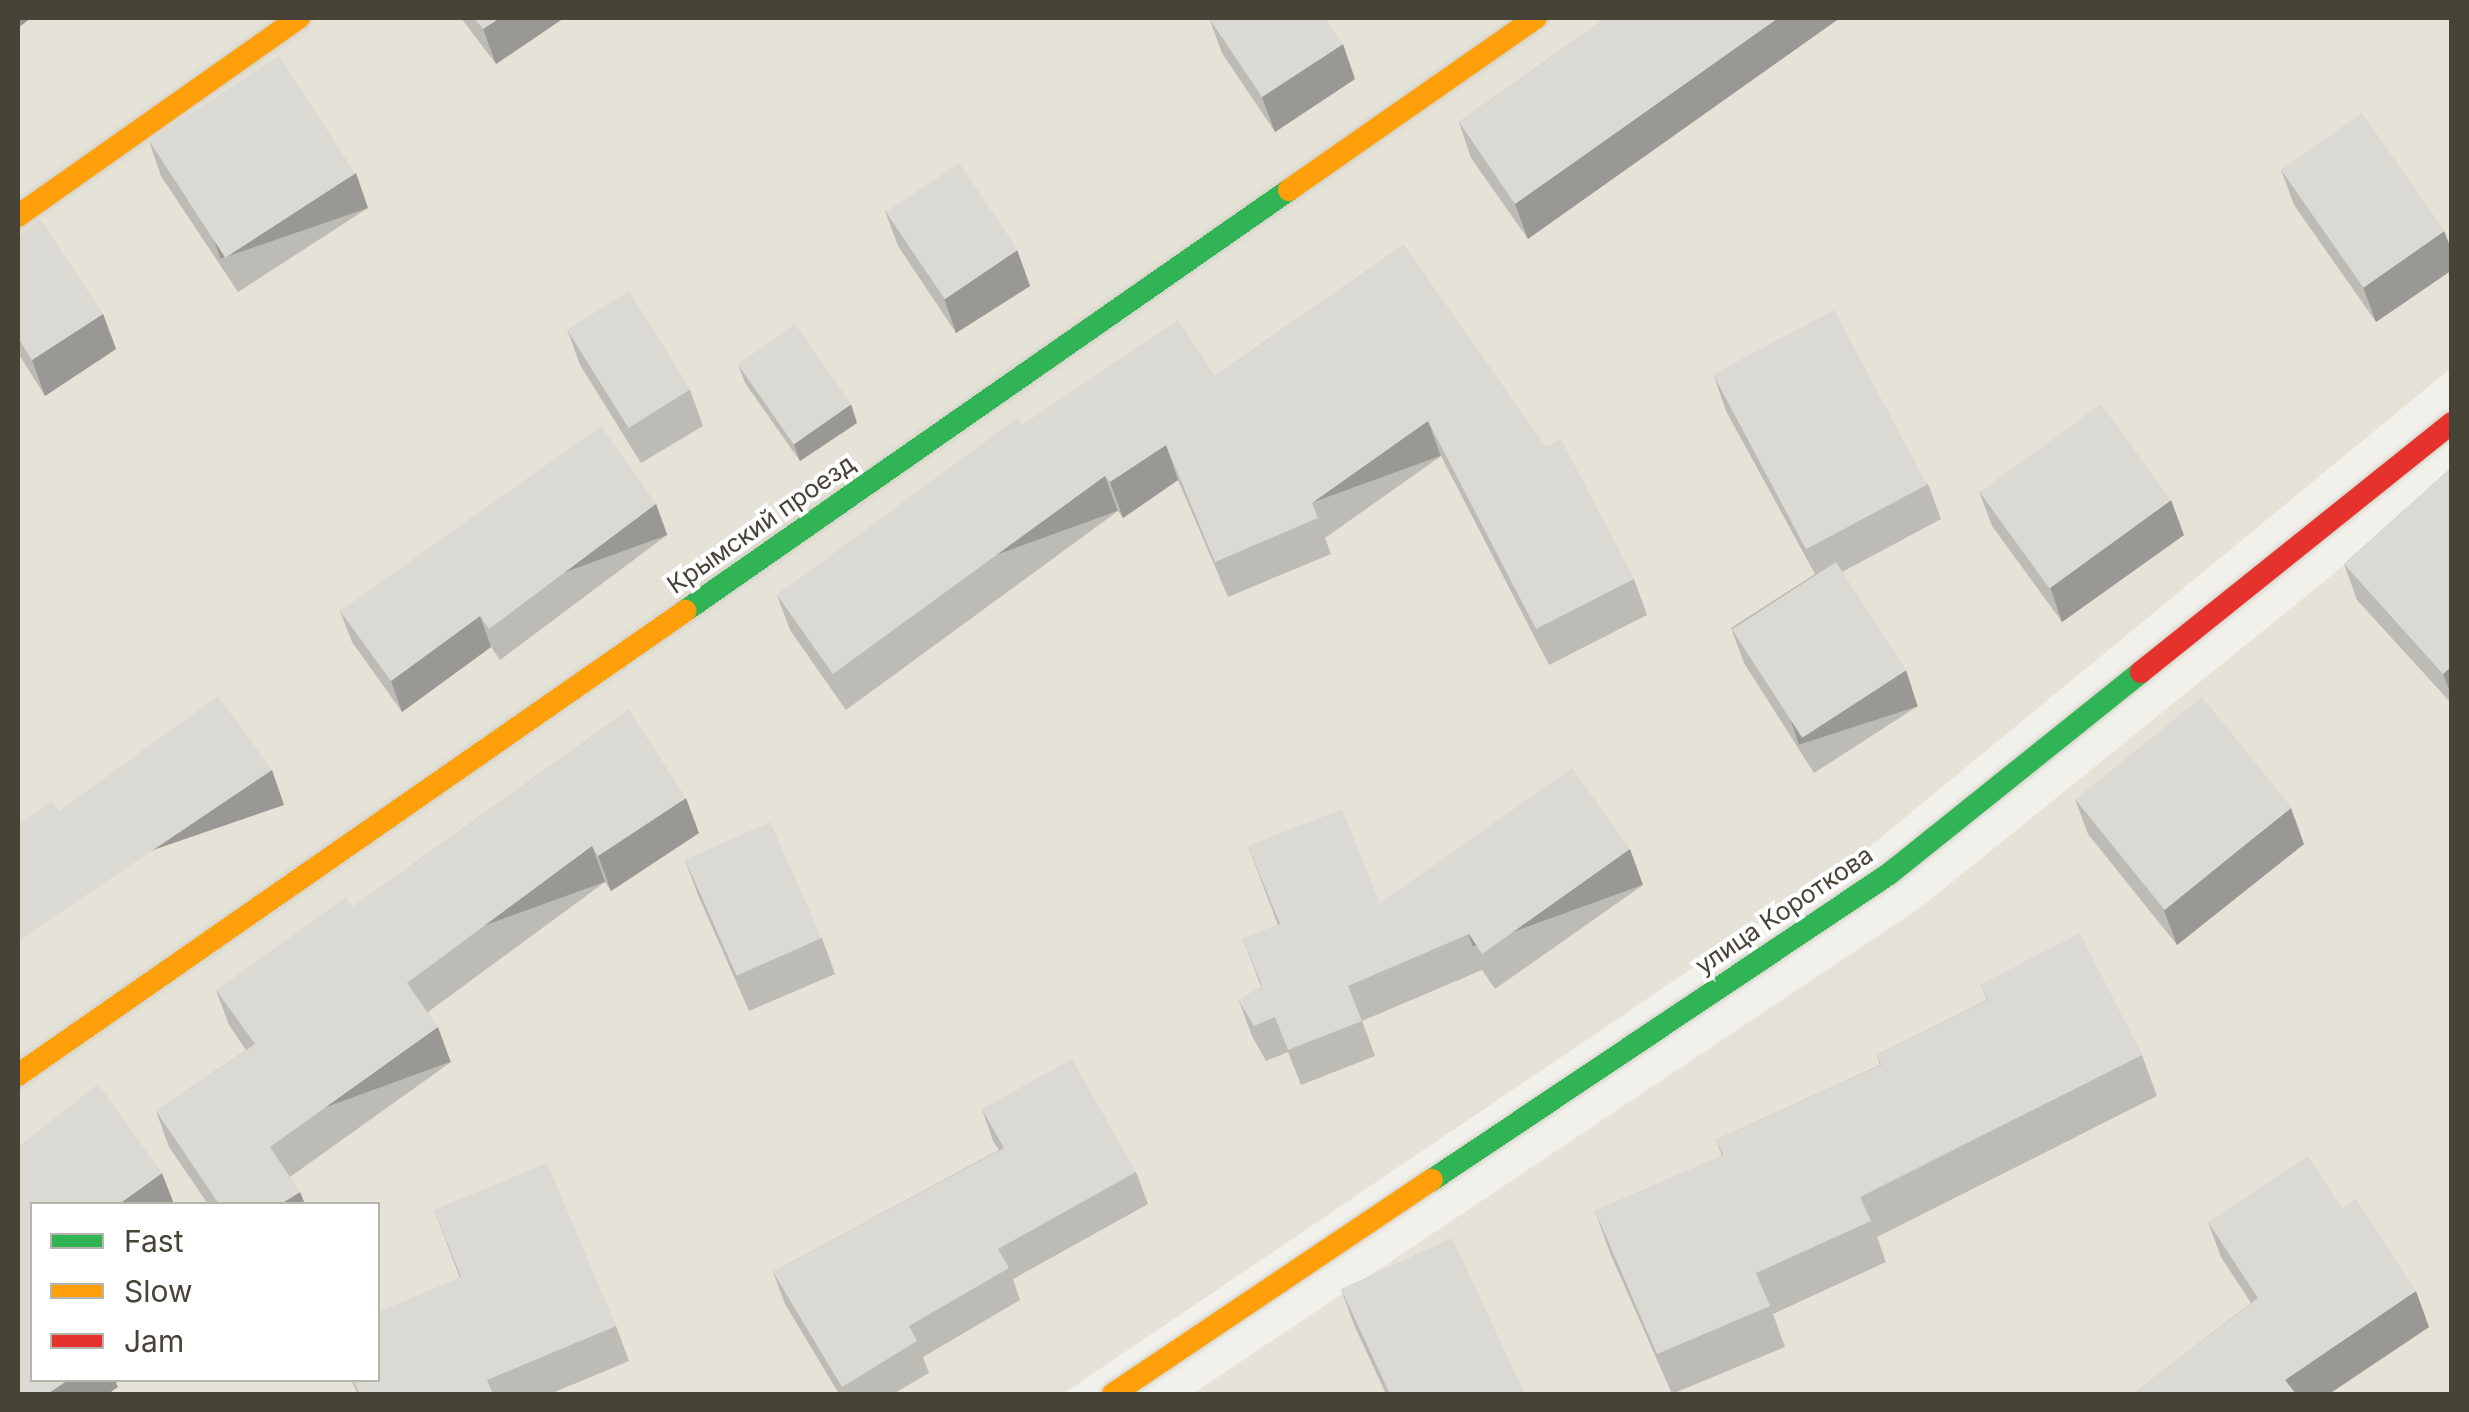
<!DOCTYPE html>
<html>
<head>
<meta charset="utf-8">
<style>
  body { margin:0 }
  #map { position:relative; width:2469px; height:1412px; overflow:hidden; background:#f1f0eb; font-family:Inter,sans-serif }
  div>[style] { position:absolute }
  .residential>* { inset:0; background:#e5e2d8 }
  .roads { filter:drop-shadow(0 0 2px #d0cec2) drop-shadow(0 0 2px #d0cec2) }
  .fast>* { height:22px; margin:-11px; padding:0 11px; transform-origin:11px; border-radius:11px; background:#30b455 }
  .slow>* { height:22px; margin:-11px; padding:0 11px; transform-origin:11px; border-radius:11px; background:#ff9f0a }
  .jam>* { height:22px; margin:-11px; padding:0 11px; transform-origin:11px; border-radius:11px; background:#e5322d }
  .wall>* { inset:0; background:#bcbbb6 }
  .shaded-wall>* { inset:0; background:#999894; transform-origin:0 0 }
  .building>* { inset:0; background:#dbd9d4; transform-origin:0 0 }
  span { translate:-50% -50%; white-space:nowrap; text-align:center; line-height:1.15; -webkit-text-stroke:8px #fff; paint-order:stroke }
  .street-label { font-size:25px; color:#484337 }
  .frame { position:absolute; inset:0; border:20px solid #484337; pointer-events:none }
  .legend { position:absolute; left:30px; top:1202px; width:350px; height:180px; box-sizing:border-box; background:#fff; border:2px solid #b6b4af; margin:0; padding:12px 18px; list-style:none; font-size:30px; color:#484337 }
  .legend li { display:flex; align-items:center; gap:20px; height:50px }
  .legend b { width:50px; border:2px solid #b6b4af }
</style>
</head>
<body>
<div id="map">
  <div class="residential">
    <i style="clip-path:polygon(evenodd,18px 18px,2451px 18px,2451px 368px,1857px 857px,1063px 1394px,18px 1394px,18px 18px,32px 1204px,378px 1204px,378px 1380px,32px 1380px,32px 1204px)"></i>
    <i style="clip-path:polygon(2451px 479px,2451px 1394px,1192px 1394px,1920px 908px)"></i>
  </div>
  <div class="roads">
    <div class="fast">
      <i style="left:685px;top:611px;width:736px;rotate:-34.88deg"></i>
      <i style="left:1432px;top:1180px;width:550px;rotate:-33.81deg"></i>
      <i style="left:1889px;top:874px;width:323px;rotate:-38.7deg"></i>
    </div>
    <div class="slow">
      <i style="left:1289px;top:190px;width:301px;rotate:-34.9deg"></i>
      <i style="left:18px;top:216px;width:344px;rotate:-35.2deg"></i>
      <i style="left:18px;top:1075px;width:813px;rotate:-34.82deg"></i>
      <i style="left:1113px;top:1394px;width:384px;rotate:-33.9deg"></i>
    </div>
    <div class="jam">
      <i style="left:2141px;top:672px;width:398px;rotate:-38.7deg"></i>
    </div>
  </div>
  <div class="wall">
    <i style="clip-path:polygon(461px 18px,564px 18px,496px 64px)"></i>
    <i style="clip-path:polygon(1209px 18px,1355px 79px,1275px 132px,1222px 53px)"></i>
    <i style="clip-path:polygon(1606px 18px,1528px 239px,1471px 158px,1459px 122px)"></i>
    <i style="clip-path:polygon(149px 141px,368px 208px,238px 292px,161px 176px)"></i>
    <i style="clip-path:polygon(2281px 170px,2444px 231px,2452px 251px,2452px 270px,2376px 322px,2294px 205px)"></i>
    <i style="clip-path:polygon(885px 211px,1017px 250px,1030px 286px,956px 333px,898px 246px)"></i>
    <i style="clip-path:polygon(18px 236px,103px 314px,116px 349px,45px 396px,18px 353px)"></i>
    <i style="clip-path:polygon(1404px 245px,1634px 579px,1647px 615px,1549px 665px,1441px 456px,1325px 538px,1331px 554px,1228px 597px,1178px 480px,1123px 518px,1118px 511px,846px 710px,790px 630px,777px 595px,1022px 425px,1215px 376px)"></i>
    <i style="clip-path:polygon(567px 329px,690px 390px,703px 426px,641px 463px,580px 365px)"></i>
    <i style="clip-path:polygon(738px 364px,857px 423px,800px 461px,745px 383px)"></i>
    <i style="clip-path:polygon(1714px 376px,1928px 484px,1941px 519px,1842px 572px,1918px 706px,1814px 773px,1744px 663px,1731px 628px,1815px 574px,1726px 411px)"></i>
    <i style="clip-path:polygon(2452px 467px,2452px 704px,2357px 600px,2344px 564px)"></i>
    <i style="clip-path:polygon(1979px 491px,2184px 535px,2062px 622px,1992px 526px)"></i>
    <i style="clip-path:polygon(656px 504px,667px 535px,500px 660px,491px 647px,402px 712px,352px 642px,340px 611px)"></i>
    <i style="clip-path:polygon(629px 710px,699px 833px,611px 891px,605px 882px,428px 1012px,451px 1062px,290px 1177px,305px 1204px,208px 1204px,169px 1147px,156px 1111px,246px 1050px,229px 1025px,216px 990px,353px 907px)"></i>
    <i style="clip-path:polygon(2075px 799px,2304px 844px,2177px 945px,2088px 834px)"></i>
    <i style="clip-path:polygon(1248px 846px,1380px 903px,1643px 885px,1495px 989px,1482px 970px,1362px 1021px,1375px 1056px,1301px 1085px,1288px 1052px,1266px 1061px,1252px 1036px,1239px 1001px,1261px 986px,1243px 939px,1278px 925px)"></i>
    <i style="clip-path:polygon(685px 860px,822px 938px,835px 974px,749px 1011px,698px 895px)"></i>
    <i style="clip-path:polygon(1981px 984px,2142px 1055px,2157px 1096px,1877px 1237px,1886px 1262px,1773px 1314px,1785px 1347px,1672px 1394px,1610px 1253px,1595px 1211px,1722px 1156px,1716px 1140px,1880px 1065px,1877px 1055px,1987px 1000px)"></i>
    <i style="clip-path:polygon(982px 1109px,1136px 1172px,1148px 1204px,1013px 1279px,1020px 1300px,923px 1357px,929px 1373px,893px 1394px,839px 1394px,785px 1304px,773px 1272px,999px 1150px,993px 1141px)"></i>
    <i style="clip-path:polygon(2342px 1208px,2429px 1327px,2329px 1394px,2138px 1394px,2137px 1391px,2251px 1303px,2221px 1257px,2208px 1222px)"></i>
    <i style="clip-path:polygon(434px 1210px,616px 1326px,629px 1361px,550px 1394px,358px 1394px,351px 1380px,378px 1380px,460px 1278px)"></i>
    <i style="clip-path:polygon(1341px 1289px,1525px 1394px,1386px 1394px,1354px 1325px)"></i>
  </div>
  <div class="shaded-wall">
    <i style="clip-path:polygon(18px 18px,31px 18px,18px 28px)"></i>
    <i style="clip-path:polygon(500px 18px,564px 18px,496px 64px,483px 29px)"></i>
    <i style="clip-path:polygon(1778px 18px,1840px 18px,1528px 239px,1515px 204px)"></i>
    <i style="clip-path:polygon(1343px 44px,1355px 79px,1275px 132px,1262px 97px)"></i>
    <i style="left:356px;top:173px;width:37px;height:156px;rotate:71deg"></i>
    <i style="clip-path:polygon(2444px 231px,2452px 251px,2452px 270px,2376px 322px,2363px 287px)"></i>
    <i style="clip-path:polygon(1017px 250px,1030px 286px,956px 333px,944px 298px)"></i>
    <i style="clip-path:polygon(103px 314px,116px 349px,45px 396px,32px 360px)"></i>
    <i style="clip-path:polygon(851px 404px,857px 423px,800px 461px,793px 442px)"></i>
    <i style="left:1428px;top:421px;width:37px;height:142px;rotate:70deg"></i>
    <i style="clip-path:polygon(1166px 445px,1178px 480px,1123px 518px,1110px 482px)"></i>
    <i style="left:1105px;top:476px;width:37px;height:336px;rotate:70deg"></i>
    <i style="clip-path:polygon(2171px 500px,2184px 535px,2062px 622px,2050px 587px)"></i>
    <i style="left:656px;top:504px;width:33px;height:209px;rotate:70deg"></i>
    <i style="clip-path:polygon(480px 616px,491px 647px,402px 712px,391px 681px)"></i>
    <i style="clip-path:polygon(2452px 666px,2452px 697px,2443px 674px)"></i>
    <i style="left:1906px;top:670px;width:38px;height:125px;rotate:72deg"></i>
    <i style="left:272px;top:770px;width:37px;height:306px;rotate:71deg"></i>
    <i style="clip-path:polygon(686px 798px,699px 833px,611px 891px,598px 856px)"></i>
    <i style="clip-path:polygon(2291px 808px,2304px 844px,2177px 945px,2164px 910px)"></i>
    <i style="left:592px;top:846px;width:38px;height:230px;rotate:70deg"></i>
    <i style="left:1630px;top:849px;width:38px;height:181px;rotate:70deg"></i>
    <i style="left:438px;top:1027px;width:37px;height:206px;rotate:70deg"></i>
    <i style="clip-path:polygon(162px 1173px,174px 1204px,119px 1204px)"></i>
    <i style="clip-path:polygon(300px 1192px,305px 1204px,281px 1204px)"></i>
    <i style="clip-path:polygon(2416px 1291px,2429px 1327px,2329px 1394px,2291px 1394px,2285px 1380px)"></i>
    <i style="clip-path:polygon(68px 1380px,115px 1380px,118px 1387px,108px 1394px,47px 1394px)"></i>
  </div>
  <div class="building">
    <i style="clip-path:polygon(474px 18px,500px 18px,483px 29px)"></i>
    <i style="clip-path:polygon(1209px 18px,1325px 18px,1343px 44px,1262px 97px)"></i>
    <i style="clip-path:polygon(1606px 18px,1778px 18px,1515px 204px,1459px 122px)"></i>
    <i style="left:279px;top:56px;width:140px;height:155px;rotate:57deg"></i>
    <i style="left:2362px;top:113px;width:144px;height:99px;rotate:55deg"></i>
    <i style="left:959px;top:163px;width:105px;height:88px;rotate:56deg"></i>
    <i style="clip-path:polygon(41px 220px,103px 314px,32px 360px,18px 338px,18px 236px)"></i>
    <i style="clip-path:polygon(1404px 245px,1546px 447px,1561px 439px,1634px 579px,1536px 629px,1428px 421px,1312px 503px,1318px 518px,1215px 562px,1166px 445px,1110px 482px,1105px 476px,833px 674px,777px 595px,1017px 418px,1022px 425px,1178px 320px,1215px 376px)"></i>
    <i style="left:629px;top:291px;width:116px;height:73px;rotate:58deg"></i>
    <i style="left:1834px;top:310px;width:198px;height:137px;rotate:62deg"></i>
    <i style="left:795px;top:324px;width:98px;height:70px;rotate:55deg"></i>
    <i style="left:2101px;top:404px;width:119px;height:150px;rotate:54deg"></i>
    <i style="clip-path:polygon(601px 426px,656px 504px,489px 629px,480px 616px,391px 681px,340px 611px)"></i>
    <i style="clip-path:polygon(2452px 467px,2452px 666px,2443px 674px,2344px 564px)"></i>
    <i style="left:1836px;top:562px;width:129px;height:124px;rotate:57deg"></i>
    <i style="clip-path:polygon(218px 696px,272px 770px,18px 941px,18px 825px,52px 801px,59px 811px)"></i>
    <i style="left:2202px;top:697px;width:142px;height:163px;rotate:51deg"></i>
    <i style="clip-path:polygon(629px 710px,686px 798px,598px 856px,592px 846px,407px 983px,438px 1027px,270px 1147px,300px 1192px,281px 1204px,219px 1204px,156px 1111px,255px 1044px,216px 990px,346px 897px,353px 907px)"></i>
    <i style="clip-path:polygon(1572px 768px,1630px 849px,1482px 954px,1469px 934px,1348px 986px,1362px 1021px,1288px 1050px,1275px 1017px,1254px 1026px,1239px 1001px,1262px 985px,1243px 939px,1280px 924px,1248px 846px,1342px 809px,1380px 903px)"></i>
    <i style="left:770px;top:822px;width:127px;height:93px;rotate:66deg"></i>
    <i style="clip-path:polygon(2080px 933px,2142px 1055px,1860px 1197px,1871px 1221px,1756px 1273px,1770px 1306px,1657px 1354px,1595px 1211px,1723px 1155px,1716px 1140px,1881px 1065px,1877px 1055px,1988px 1000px,1981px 984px)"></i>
    <i style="clip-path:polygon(1072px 1059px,1136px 1172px,998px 1249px,1009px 1268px,909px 1326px,917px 1341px,842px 1387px,773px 1272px,1004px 1148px,982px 1109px)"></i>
    <i style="clip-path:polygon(98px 1084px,162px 1173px,119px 1204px,32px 1204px,32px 1380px,68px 1380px,47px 1394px,18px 1394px,18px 1147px)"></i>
    <i style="clip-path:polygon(2308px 1156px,2342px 1208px,2356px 1199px,2416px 1291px,2285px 1380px,2296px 1394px,2140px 1394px,2137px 1391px,2258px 1298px,2208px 1222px)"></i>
    <i style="clip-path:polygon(547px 1163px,616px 1326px,487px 1380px,493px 1394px,360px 1394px,353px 1380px,378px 1380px,378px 1312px,461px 1277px,434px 1210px)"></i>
    <i style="clip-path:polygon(1452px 1238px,1525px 1394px,1390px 1394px,1341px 1289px)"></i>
  </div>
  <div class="street-label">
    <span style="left:761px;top:524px;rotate:-35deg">Крымский проезд</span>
    <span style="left:1784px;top:910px;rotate:-34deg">улица Короткова</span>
  </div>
  <div class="frame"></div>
  <ul class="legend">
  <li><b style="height:12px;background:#30b455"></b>Fast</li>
  <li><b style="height:12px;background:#ff9f0a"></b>Slow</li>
  <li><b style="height:12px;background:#e5322d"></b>Jam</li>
  </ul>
</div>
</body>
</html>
